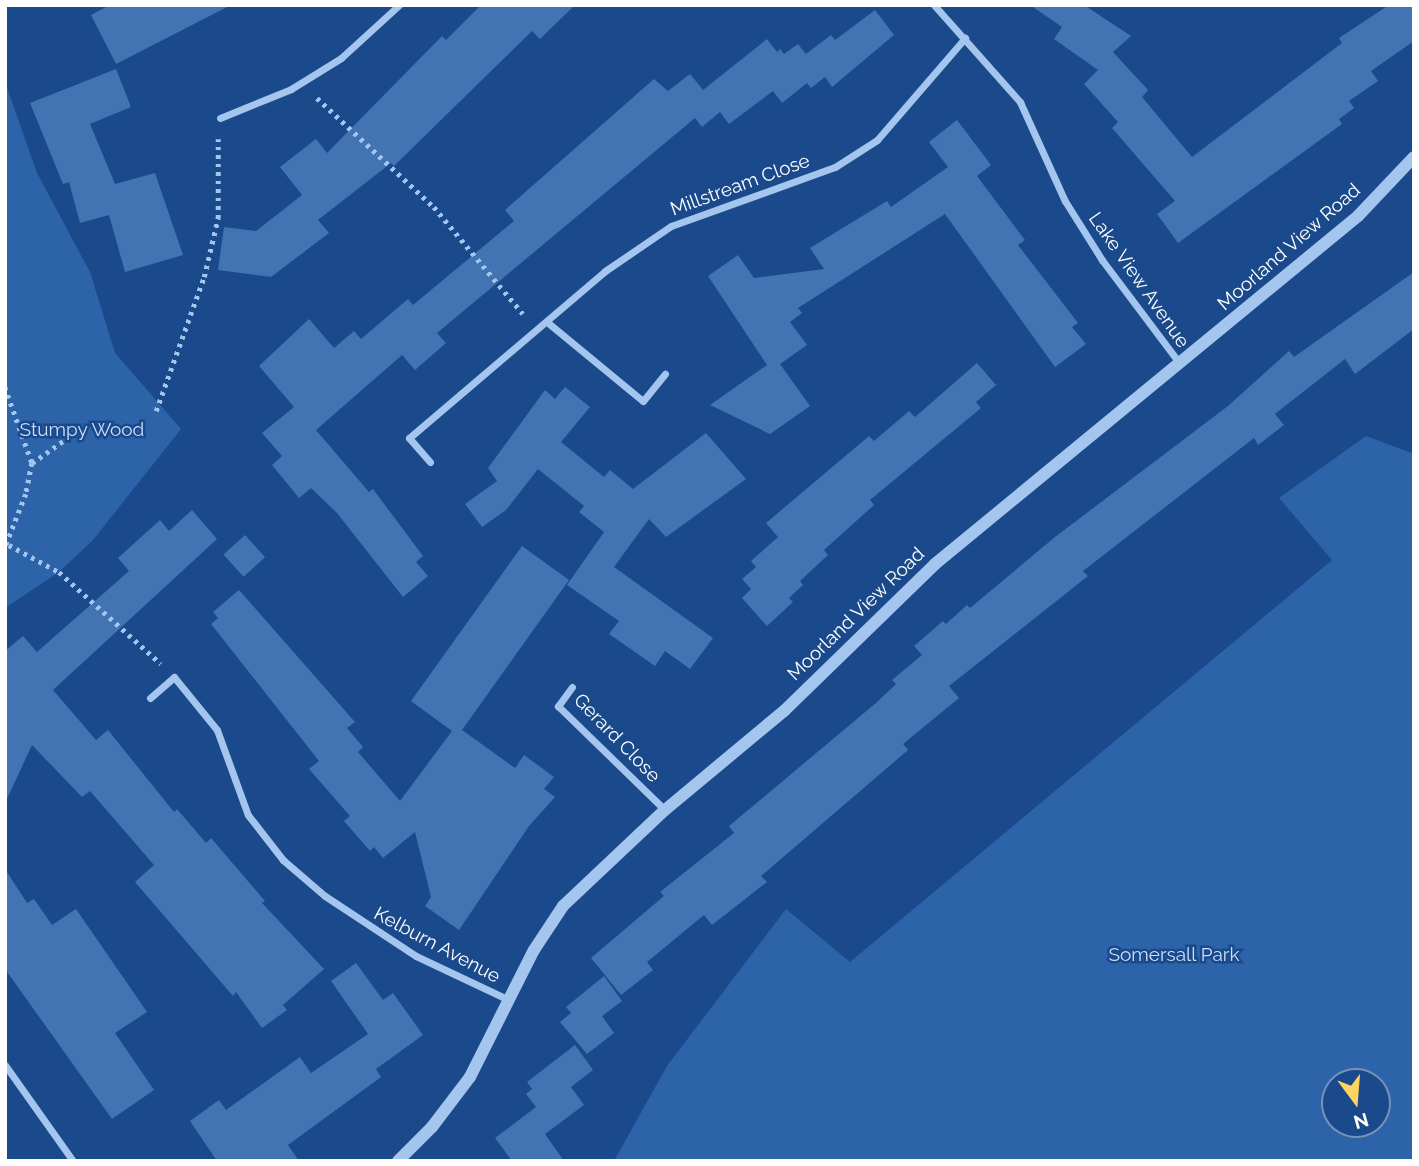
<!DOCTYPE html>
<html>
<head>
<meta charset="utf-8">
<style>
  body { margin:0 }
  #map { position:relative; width:1419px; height:1166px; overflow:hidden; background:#1a4a8b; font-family:Raleway,sans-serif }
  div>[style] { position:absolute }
  .green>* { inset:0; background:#2d63a9 }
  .building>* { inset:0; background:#4273b3; transform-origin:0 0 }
  .path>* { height:4.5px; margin-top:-2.25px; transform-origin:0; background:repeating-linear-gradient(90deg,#a4c5ed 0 3.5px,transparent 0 8.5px) }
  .minor>* { height:7px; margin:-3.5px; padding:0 3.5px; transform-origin:3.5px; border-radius:3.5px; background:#a4c5ed }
  .tertiary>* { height:12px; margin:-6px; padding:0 6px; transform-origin:6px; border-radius:6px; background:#a4c5ed }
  span { translate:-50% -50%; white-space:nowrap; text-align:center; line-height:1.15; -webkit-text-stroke:5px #1a4a8b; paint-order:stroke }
  .street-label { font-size:19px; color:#fff }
  .park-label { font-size:19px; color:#cadffa }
  .frame { position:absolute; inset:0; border:7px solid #fff; pointer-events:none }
  .north { position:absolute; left:1321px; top:1068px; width:70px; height:70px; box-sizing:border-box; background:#1a4a8b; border:2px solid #7692b9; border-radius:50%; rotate:164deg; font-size:19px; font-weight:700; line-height:28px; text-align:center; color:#fff }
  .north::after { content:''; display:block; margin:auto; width:24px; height:32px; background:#ffd361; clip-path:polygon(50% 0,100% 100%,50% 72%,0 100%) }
</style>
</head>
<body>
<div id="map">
  <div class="green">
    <i style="clip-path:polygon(5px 82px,37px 173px,90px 272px,115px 353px,181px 429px,93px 540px,59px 572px,5px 608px)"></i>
    <i style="clip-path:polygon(evenodd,1366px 436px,1414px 454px,1414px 1161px,614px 1161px,667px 1066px,786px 909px,850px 962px,1332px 560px,1279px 498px,1366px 436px,1335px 1082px,1377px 1082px,1377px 1124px,1335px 1124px,1335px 1082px)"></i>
  </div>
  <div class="building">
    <i style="clip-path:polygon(110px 5px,231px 5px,116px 64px,91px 15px)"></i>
    <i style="clip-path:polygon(481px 5px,575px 5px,540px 39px,532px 31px,394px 166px,391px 163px,318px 220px,329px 233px,271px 277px,218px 270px,224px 227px,256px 231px,302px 195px,280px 167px,316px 139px,327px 153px,442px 36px,446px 40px)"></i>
    <i style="clip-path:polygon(1030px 5px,1084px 5px,1131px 36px,1113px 52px,1148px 90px,1142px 97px,1192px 157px,1342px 43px,1339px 38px,1389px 5px,1414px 5px,1414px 41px,1371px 71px,1378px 81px,1349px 101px,1354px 108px,1339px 119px,1342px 124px,1178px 243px,1157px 214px,1175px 201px,1112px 128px,1118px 122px,1084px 84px,1098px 70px,1054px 39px,1062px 27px)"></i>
    <i style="clip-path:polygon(875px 10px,894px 35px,832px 87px,825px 77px,811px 88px,807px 83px,782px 103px,773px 91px,729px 124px,720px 112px,702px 127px,695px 118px,437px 333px,446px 343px,415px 370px,402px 355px,316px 430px,369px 492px,373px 489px,423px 556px,416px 562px,428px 576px,403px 597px,337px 513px,311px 488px,299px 498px,272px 465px,282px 456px,262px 433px,294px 407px,259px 366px,309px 319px,334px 348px,354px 331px,361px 339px,408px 299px,413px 305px,514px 221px,505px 210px,654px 79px,668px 91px,690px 74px,703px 90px,767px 39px,777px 52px,780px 49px,784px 54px,798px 44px,806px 54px,831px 35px,835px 40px)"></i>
    <i style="clip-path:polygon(116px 69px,131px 107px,90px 124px,115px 184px,155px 173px,183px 255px,125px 272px,109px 215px,80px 223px,69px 182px,63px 184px,30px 103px)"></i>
    <i style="clip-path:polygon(957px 120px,991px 165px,977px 176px,1025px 240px,1018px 245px,1078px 323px,1072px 327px,1086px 344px,1055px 367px,945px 214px,798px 308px,802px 313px,790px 322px,807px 345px,780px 364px,810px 406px,770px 434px,710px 405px,767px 365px,708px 276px,738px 255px,754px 278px,824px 269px,810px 248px,887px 201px,891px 207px,948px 167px,929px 142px)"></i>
    <i style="clip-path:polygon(1414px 272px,1414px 329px,1355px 374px,1345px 359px,1275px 414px,1284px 425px,1258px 445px,1254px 438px,1083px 571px,1088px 576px,949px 686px,959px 698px,903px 744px,908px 750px,761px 876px,767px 882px,712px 925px,704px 915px,647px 962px,653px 970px,621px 995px,591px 958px,664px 896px,660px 892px,734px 833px,729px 826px,876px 703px,896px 684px,892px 680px,922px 655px,914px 646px,943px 621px,946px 624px,967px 605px,970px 608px,1055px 537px,1228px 406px,1289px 351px,1294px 357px)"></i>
    <i style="clip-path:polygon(977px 363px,996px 385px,976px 402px,981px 408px,870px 500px,874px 505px,824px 550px,828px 555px,800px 581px,803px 585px,789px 598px,793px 602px,767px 626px,742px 598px,751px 589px,742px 579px,756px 567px,751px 561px,778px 537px,766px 523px,869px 436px,874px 441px,909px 411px,915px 417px)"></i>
    <i style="clip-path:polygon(565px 387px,590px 407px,561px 442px,604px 477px,610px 470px,633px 489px,706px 433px,746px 479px,666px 537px,649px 519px,614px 567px,713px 638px,690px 669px,665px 651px,655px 666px,609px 634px,619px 621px,567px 585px,604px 532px,579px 512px,584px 506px,538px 469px,506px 510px,482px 527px,465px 504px,497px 481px,488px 468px,545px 390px,555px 399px)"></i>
    <i style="clip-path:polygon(192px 510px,217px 539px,53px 690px,96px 740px,108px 730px,174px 812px,177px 809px,206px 843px,211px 838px,265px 901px,262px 903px,324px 969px,283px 1005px,287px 1010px,262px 1028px,236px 992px,233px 996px,135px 882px,154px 865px,90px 791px,82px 797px,32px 745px,5px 803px,5px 651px,23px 636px,37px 652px,129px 571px,118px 558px,160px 520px,169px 531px)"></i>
    <i style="left:245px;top:535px;width:30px;height:29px;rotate:48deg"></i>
    <i style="clip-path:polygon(522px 546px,569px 580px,462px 730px,515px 768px,524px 755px,554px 777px,544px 789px,555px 797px,529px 826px,459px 930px,425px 906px,431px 897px,415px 832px,383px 858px,374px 847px,370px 851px,344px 821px,350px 816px,309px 769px,319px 761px,211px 624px,218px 618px,213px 612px,239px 590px,355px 722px,347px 728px,363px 747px,358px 752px,400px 801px,452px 731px,411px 701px)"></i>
    <i style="clip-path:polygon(5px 869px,27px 903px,34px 899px,52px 925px,76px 909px,147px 1012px,115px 1033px,154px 1090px,112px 1119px,5px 969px)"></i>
    <i style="clip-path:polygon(356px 963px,383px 1000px,393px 993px,423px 1035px,376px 1069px,381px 1077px,288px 1145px,299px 1161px,217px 1161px,190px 1121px,219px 1100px,226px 1110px,300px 1057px,311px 1073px,368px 1034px,331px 981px)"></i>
    <i style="clip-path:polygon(604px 976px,622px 1001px,602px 1016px,614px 1033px,587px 1054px,560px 1022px,571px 1013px,566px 1007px)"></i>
    <i style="clip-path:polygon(575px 1045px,593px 1070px,571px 1087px,584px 1105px,545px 1134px,564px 1161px,512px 1161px,495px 1138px,536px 1107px,526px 1094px,532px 1089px,527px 1082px)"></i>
  </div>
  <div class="path">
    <i style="left:317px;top:98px;width:160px;rotate:43deg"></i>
    <i style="left:434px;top:207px;width:139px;rotate:50.2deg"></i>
    <i style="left:5px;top:387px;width:81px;rotate:70.4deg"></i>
    <i style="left:32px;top:463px;width:32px;rotate:101deg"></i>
    <i style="left:26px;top:494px;width:58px;rotate:111.3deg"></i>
    <i style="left:156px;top:411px;width:142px;rotate:-70.3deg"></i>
    <i style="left:204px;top:277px;width:61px;rotate:-76.7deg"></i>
    <i style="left:218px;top:218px;width:79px;rotate:-90deg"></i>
    <i style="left:32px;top:463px;width:50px;rotate:-35.3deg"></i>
    <i style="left:9px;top:545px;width:57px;rotate:28.4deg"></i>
    <i style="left:59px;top:572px;width:137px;rotate:42deg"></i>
  </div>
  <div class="minor">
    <i style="left:934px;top:5px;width:130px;rotate:48.4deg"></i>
    <i style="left:1020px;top:102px;width:109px;rotate:65.6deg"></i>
    <i style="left:1065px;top:201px;width:70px;rotate:57.9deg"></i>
    <i style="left:1102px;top:260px;width:130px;rotate:53.1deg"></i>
    <i style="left:220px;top:118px;width:77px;rotate:-22.2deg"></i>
    <i style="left:291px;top:89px;width:59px;rotate:-31.8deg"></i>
    <i style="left:341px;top:58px;width:79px;rotate:-42.4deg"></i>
    <i style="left:547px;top:322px;width:124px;rotate:39.5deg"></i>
    <i style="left:643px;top:401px;width:35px;rotate:-51deg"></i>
    <i style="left:430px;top:462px;width:32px;rotate:-131deg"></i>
    <i style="left:409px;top:438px;width:257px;rotate:-40.4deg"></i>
    <i style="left:605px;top:271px;width:80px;rotate:-34.3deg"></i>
    <i style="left:671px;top:226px;width:174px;rotate:-19.8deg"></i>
    <i style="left:835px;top:167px;width:50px;rotate:-32.7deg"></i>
    <i style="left:877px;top:140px;width:135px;rotate:-49.2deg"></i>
    <i style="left:572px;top:687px;width:24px;rotate:126deg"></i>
    <i style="left:558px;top:706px;width:149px;rotate:44.2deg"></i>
    <i style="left:150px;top:698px;width:32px;rotate:-41deg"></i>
    <i style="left:174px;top:677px;width:68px;rotate:50.9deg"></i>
    <i style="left:217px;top:730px;width:90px;rotate:70deg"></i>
    <i style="left:248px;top:815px;width:57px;rotate:52.1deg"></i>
    <i style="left:283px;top:860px;width:55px;rotate:40.6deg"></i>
    <i style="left:325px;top:896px;width:109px;rotate:33.4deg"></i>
    <i style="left:416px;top:956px;width:103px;rotate:25.3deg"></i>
    <i style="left:5px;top:1065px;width:118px;rotate:54.7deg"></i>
  </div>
  <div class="tertiary">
    <i style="left:398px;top:1161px;width:48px;rotate:-45deg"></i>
    <i style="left:432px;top:1127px;width:63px;rotate:-52.8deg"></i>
    <i style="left:470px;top:1077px;width:142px;rotate:-63.3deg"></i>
    <i style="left:534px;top:950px;width:53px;rotate:-56.6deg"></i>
    <i style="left:563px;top:906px;width:140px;rotate:-43.3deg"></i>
    <i style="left:665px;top:810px;width:155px;rotate:-39.8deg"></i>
    <i style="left:784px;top:711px;width:211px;rotate:-44.2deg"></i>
    <i style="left:935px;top:564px;width:548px;rotate:-39.44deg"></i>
    <i style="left:1358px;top:216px;width:81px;rotate:-46.5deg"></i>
  </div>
  <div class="street-label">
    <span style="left:740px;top:185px;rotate:-20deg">Millstream Close</span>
    <span style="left:1289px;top:247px;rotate:-41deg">Moorland View Road</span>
    <span style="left:1139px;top:280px;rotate:55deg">Lake View Avenue</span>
    <span style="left:856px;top:614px;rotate:-44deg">Moorland View Road</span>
    <span style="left:617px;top:738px;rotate:46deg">Gerard Close</span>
    <span style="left:437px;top:945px;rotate:28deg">Kelburn Avenue</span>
  </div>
  <div class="park-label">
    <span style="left:82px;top:430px">Stumpy Wood</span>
    <span style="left:1174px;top:955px">Somersall Park</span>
  </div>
  <div class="frame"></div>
  <div class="north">N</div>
</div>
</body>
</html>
